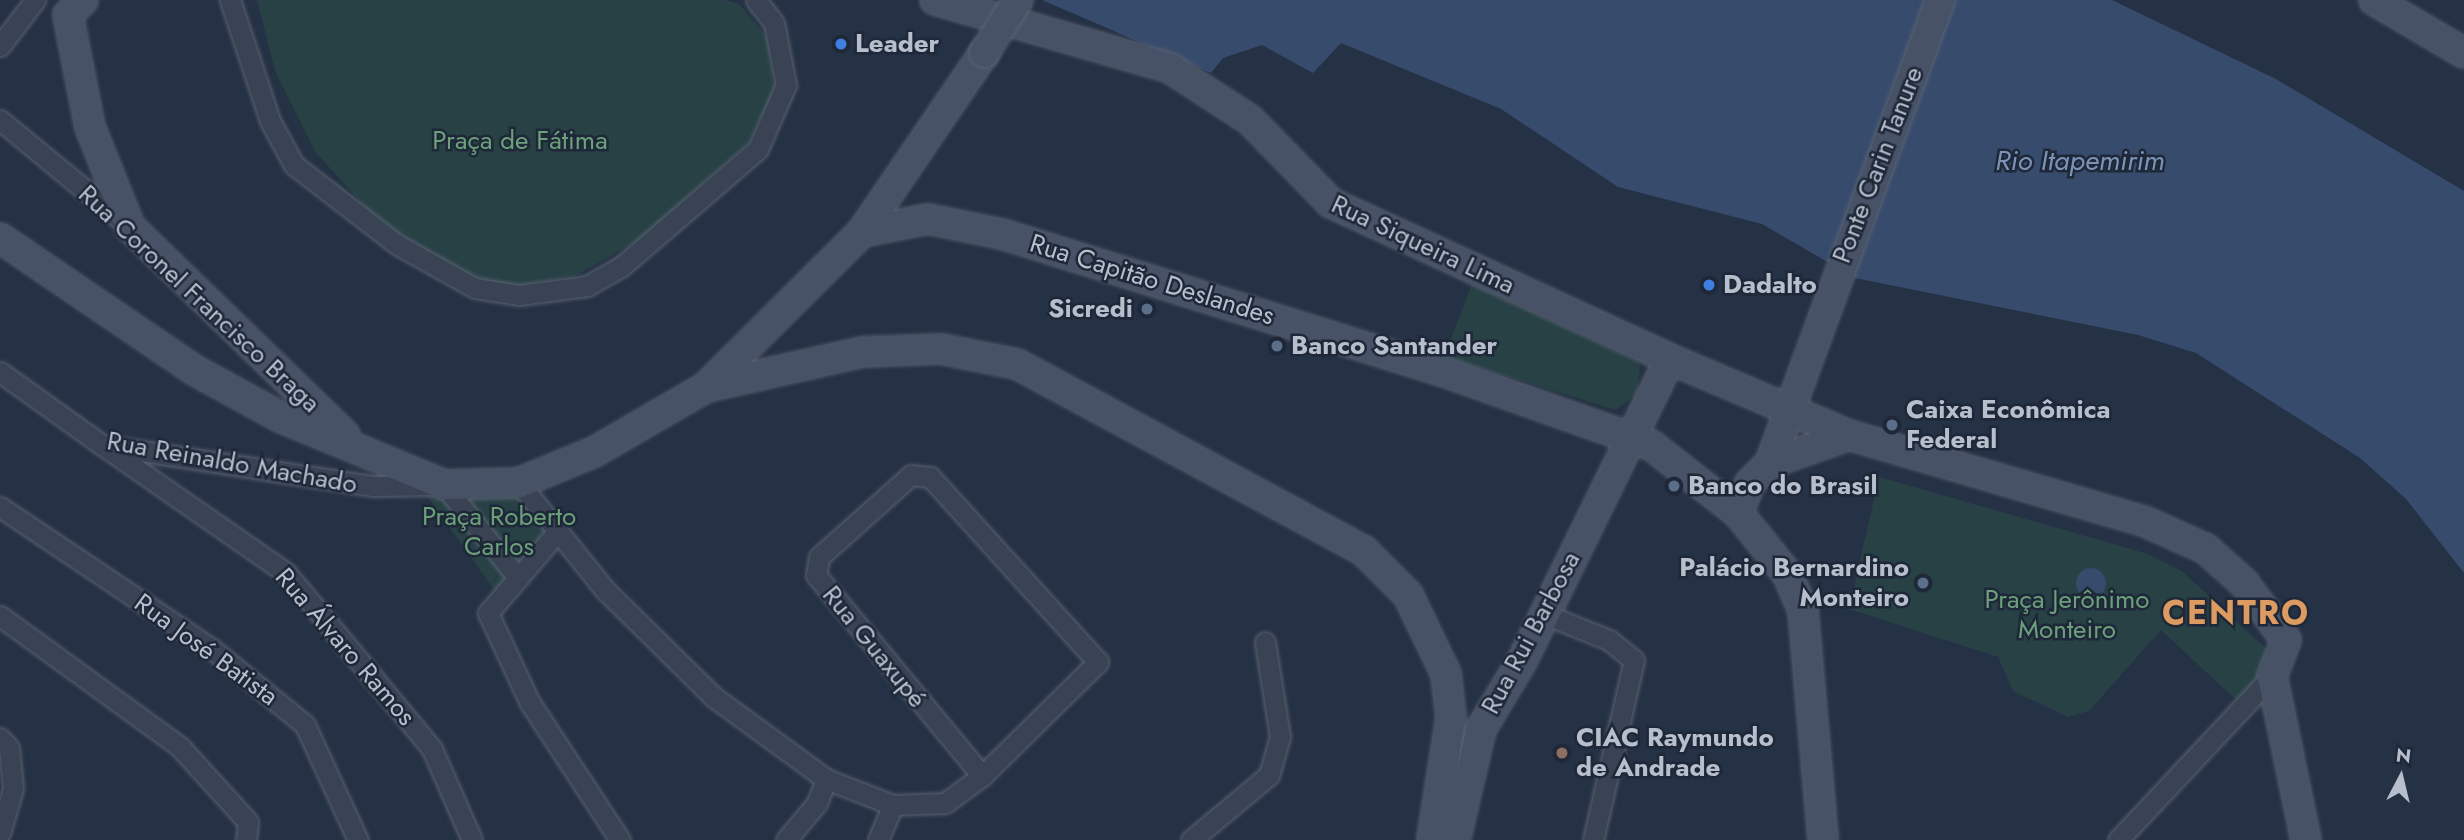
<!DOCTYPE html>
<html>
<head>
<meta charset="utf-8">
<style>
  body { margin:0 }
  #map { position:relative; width:2464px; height:840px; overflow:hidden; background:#253144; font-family:Jost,sans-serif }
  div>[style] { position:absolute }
  .green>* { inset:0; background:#274145 }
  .water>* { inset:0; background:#374b6d }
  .round { border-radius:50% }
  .roads { filter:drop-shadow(0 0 2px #586171) drop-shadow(0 0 2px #586171) }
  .street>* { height:19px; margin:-9.5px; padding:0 9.5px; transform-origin:9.5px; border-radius:9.5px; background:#394354 }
  .secondary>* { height:28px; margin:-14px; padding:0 14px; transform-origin:14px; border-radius:14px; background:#475267 }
  .bridges { filter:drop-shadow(0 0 2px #586171) drop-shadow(0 0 2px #586171) }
  .secondary-bridge>* { height:28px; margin:-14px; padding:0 14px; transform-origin:14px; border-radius:14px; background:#475267 }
  .dots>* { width:19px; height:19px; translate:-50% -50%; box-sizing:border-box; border:4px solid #1e2839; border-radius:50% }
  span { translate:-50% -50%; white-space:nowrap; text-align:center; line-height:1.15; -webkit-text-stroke:5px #1e2839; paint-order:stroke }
  .poi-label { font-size:26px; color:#b7bfcd; font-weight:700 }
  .left { translate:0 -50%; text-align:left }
  .right { translate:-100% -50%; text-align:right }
  .park-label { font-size:26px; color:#6ca07a }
  .street-label { font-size:26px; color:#b7bfcd }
  .water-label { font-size:28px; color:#7c93b7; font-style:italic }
  .district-label { font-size:33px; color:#de9b61; font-weight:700; letter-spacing:2px }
  .north { position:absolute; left:2366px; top:742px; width:70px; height:70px; -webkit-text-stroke:5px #1e2839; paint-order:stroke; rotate:7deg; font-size:19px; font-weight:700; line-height:28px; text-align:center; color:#b7bfcd }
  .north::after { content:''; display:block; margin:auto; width:24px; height:32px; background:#b7bfcd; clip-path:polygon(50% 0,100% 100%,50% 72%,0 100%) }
</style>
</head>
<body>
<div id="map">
  <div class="green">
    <i style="clip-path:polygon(257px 0,725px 0,739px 4px,769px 39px,774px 91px,749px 142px,642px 238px,577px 275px,495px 291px,379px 222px,316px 153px,275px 71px)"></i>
    <i style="clip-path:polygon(1472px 284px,1640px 363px,1638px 393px,1616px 410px,1444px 357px)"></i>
    <i style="clip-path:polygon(1879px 477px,2148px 554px,2182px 571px,2276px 658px,2238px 702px,2161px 630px,2089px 711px,2068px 717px,2013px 691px,1998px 657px,1849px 609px)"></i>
    <i style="clip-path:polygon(426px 495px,518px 495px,547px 531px,497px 594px)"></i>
  </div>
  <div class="water">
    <i style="clip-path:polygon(1042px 0,2112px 0,2276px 79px,2464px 191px,2464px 573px,2406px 499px,2360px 458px,2196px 353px,2138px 335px,1855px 278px,1762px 224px,1618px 187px,1501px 109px,1341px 43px,1313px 73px,1262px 45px,1223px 58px,1211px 73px)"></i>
    <i class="round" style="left:2076px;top:568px;width:30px;height:30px"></i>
  </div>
  <div class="roads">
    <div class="street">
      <i style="left:230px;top:0;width:127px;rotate:71.7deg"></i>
      <i style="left:270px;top:121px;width:50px;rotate:61.4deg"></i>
      <i style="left:294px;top:165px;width:131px;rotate:37.6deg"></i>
      <i style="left:398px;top:245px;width:88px;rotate:29.2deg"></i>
      <i style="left:475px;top:288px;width:45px;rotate:9deg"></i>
      <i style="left:519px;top:295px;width:69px;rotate:-7.5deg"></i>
      <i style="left:587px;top:286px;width:40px;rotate:-29.7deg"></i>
      <i style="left:622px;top:266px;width:179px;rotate:-40.7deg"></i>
      <i style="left:758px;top:149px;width:70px;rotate:-66.4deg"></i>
      <i style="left:786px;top:85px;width:63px;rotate:-101deg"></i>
      <i style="left:774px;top:23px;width:29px;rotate:-128deg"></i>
      <i style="left:0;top:46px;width:58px;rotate:-52.7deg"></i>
      <i style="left:0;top:120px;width:163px;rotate:39.5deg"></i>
      <i style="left:0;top:372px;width:125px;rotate:35.6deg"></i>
      <i style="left:102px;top:445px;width:273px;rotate:8.6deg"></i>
      <i style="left:372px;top:486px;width:72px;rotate:-0.8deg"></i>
      <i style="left:444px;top:485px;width:119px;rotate:51.5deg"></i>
      <i style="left:105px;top:447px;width:221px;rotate:34.8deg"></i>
      <i style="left:286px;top:573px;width:229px;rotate:50.3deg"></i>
      <i style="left:432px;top:749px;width:99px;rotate:66.3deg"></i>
      <i style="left:519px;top:483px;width:137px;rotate:51.2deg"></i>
      <i style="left:605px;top:590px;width:154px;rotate:44.5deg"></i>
      <i style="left:715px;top:698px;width:137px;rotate:36.1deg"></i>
      <i style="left:826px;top:779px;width:72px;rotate:21.2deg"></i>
      <i style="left:893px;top:805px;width:52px;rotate:-2.2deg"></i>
      <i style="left:945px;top:803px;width:46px;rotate:-36.1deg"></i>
      <i style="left:982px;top:776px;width:163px;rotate:-44.5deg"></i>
      <i style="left:1098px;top:662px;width:250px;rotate:-132.2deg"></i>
      <i style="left:930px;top:477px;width:19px;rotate:-174deg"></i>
      <i style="left:911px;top:475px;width:123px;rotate:138.3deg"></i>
      <i style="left:819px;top:557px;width:18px;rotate:99deg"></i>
      <i style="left:816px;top:575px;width:261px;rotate:50.4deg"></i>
      <i style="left:0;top:507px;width:254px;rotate:33.8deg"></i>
      <i style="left:211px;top:648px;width:122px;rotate:39.3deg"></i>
      <i style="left:305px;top:725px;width:127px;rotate:65.3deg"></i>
      <i style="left:558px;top:531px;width:108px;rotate:130.5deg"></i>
      <i style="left:488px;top:613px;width:99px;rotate:65deg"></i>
      <i style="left:530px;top:703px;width:164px;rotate:56.7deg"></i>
      <i style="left:1544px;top:614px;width:70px;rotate:21.8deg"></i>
      <i style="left:1609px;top:640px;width:32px;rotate:39deg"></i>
      <i style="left:1634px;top:660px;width:185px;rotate:102.8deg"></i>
      <i style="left:0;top:616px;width:223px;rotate:36deg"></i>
      <i style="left:180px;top:747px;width:101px;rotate:47.8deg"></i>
      <i style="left:248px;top:822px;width:18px;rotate:96deg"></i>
      <i style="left:0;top:738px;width:13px;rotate:48deg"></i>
      <i style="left:9px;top:748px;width:41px;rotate:84.4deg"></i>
      <i style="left:13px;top:789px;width:46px;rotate:106.5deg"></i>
      <i style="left:786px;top:840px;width:48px;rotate:-50deg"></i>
      <i style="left:817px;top:803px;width:26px;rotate:-69deg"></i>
      <i style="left:878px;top:840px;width:38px;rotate:-67deg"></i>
      <i style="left:1191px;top:840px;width:102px;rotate:-39.8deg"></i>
      <i style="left:1269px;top:775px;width:40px;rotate:-74deg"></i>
      <i style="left:1280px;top:737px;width:96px;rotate:-99deg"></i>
      <i style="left:2118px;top:840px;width:225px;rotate:-46.8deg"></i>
    </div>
    <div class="secondary">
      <i style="left:83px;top:0;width:21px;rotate:135deg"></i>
      <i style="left:68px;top:15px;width:114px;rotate:78.9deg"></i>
      <i style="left:90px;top:127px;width:108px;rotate:68.2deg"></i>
      <i style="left:130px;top:227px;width:299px;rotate:44.1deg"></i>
      <i style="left:935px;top:0;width:245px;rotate:16.1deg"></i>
      <i style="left:1170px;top:68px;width:95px;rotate:33deg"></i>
      <i style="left:1250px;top:120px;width:116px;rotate:45.7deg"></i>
      <i style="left:1331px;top:203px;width:373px;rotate:24.7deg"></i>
      <i style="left:1670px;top:359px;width:194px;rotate:23deg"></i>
      <i style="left:1849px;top:435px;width:309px;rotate:16.3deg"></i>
      <i style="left:2146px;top:522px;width:66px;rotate:24.2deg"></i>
      <i style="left:2206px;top:549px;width:51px;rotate:41.8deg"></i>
      <i style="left:2244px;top:583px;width:71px;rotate:53.6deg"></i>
      <i style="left:2286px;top:640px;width:39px;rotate:111deg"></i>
      <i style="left:2272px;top:676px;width:167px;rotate:78.3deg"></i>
      <i style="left:2374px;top:0;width:104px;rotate:30.5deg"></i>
      <i style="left:862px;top:232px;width:67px;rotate:-11.1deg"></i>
      <i style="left:928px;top:219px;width:76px;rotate:11.5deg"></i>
      <i style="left:1002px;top:234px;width:458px;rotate:17.3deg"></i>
      <i style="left:1439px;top:370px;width:225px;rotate:19.5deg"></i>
      <i style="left:1651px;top:445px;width:110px;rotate:38deg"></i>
      <i style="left:1738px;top:513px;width:80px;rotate:51.1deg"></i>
      <i style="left:1788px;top:575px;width:38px;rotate:67deg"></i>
      <i style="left:1803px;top:610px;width:231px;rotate:85deg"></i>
      <i style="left:0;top:238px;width:237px;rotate:34.2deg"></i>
      <i style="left:196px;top:371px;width:96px;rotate:28.7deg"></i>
      <i style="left:280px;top:417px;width:178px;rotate:22.5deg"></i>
      <i style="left:444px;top:485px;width:75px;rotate:-1.5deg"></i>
      <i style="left:519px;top:483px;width:81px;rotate:-22.5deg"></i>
      <i style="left:594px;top:452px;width:129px;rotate:-30.1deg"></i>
      <i style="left:706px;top:387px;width:220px;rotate:-44.8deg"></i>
      <i style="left:862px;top:232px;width:217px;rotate:-55.7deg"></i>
      <i style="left:706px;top:387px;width:160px;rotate:-12.6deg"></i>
      <i style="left:862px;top:352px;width:79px;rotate:-2.2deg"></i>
      <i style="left:941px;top:349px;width:77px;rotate:11.2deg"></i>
      <i style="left:1017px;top:364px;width:393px;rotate:28.3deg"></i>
      <i style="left:1363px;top:550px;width:64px;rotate:45deg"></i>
      <i style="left:1408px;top:595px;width:88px;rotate:64.3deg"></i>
      <i style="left:1446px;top:674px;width:44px;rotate:83.5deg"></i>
      <i style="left:1451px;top:718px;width:123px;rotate:98.9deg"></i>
      <i style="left:1770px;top:463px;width:493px;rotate:-69.8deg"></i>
      <i style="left:1738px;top:513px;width:32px;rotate:-68deg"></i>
      <i style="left:1750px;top:483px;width:28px;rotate:-45deg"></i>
      <i style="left:1770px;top:463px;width:84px;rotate:-19.5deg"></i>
      <i style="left:1455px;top:840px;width:114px;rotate:-76.8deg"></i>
      <i style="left:1481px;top:729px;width:79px;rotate:-58.9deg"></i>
      <i style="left:1522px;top:661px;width:336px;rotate:-63.9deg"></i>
    </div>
  </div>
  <div class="bridges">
    <div class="secondary-bridge">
      <i style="left:984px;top:53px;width:63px;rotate:-57.3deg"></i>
    </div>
  </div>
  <div class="dots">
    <i style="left:841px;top:44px;background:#3f7fe0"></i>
    <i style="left:1709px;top:285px;background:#3f7fe0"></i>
    <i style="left:1147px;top:309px;background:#5c6f8a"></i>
    <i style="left:1277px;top:346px;background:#5c6f8a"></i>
    <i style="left:1892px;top:425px;background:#5c6f8a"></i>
    <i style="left:1674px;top:486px;background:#5c6f8a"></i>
    <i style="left:1923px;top:583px;background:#5c6f8a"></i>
    <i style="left:1562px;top:753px;background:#8d6e63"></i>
  </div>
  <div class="poi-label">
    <span class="left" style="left:855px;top:44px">Leader</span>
    <span class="left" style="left:1723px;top:285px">Dadalto</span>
    <span class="right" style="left:1133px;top:309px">Sicredi</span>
    <span class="left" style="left:1291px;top:346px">Banco Santander</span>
    <span class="left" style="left:1906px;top:425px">Caixa Econômica<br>Federal</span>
    <span class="left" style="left:1688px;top:486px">Banco do Brasil</span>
    <span class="right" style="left:1909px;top:583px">Palácio Bernardino<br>Monteiro</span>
    <span class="left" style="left:1576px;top:753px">CIAC Raymundo<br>de Andrade</span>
  </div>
  <div class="park-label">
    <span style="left:520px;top:141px">Praça de Fátima</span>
    <span style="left:499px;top:532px">Praça Roberto<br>Carlos</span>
    <span style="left:2067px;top:615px">Praça Jerônimo<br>Monteiro</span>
  </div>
  <div class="street-label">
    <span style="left:1878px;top:165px;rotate:-69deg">Ponte Carin Tanure</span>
    <span style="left:1423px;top:245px;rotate:25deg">Rua Siqueira Lima</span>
    <span style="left:1152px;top:280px;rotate:17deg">Rua Capitão Deslandes</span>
    <span style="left:199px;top:299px;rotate:43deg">Rua Coronel Francisco Braga</span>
    <span style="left:232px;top:463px;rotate:10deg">Rua Reinaldo Machado</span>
    <span style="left:1531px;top:633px;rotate:-62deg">Rua Rui Barbosa</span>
    <span style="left:345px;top:647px;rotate:49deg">Rua Álvaro Ramos</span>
    <span style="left:874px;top:647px;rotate:51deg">Rua Guaxupé</span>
    <span style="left:206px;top:650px;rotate:36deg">Rua José Batista</span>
  </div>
  <div class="water-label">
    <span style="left:2080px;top:161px">Rio Itapemirim</span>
  </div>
  <div class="district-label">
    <span style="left:2236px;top:613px">CENTRO</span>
  </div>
  <div class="north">N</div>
</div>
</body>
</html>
